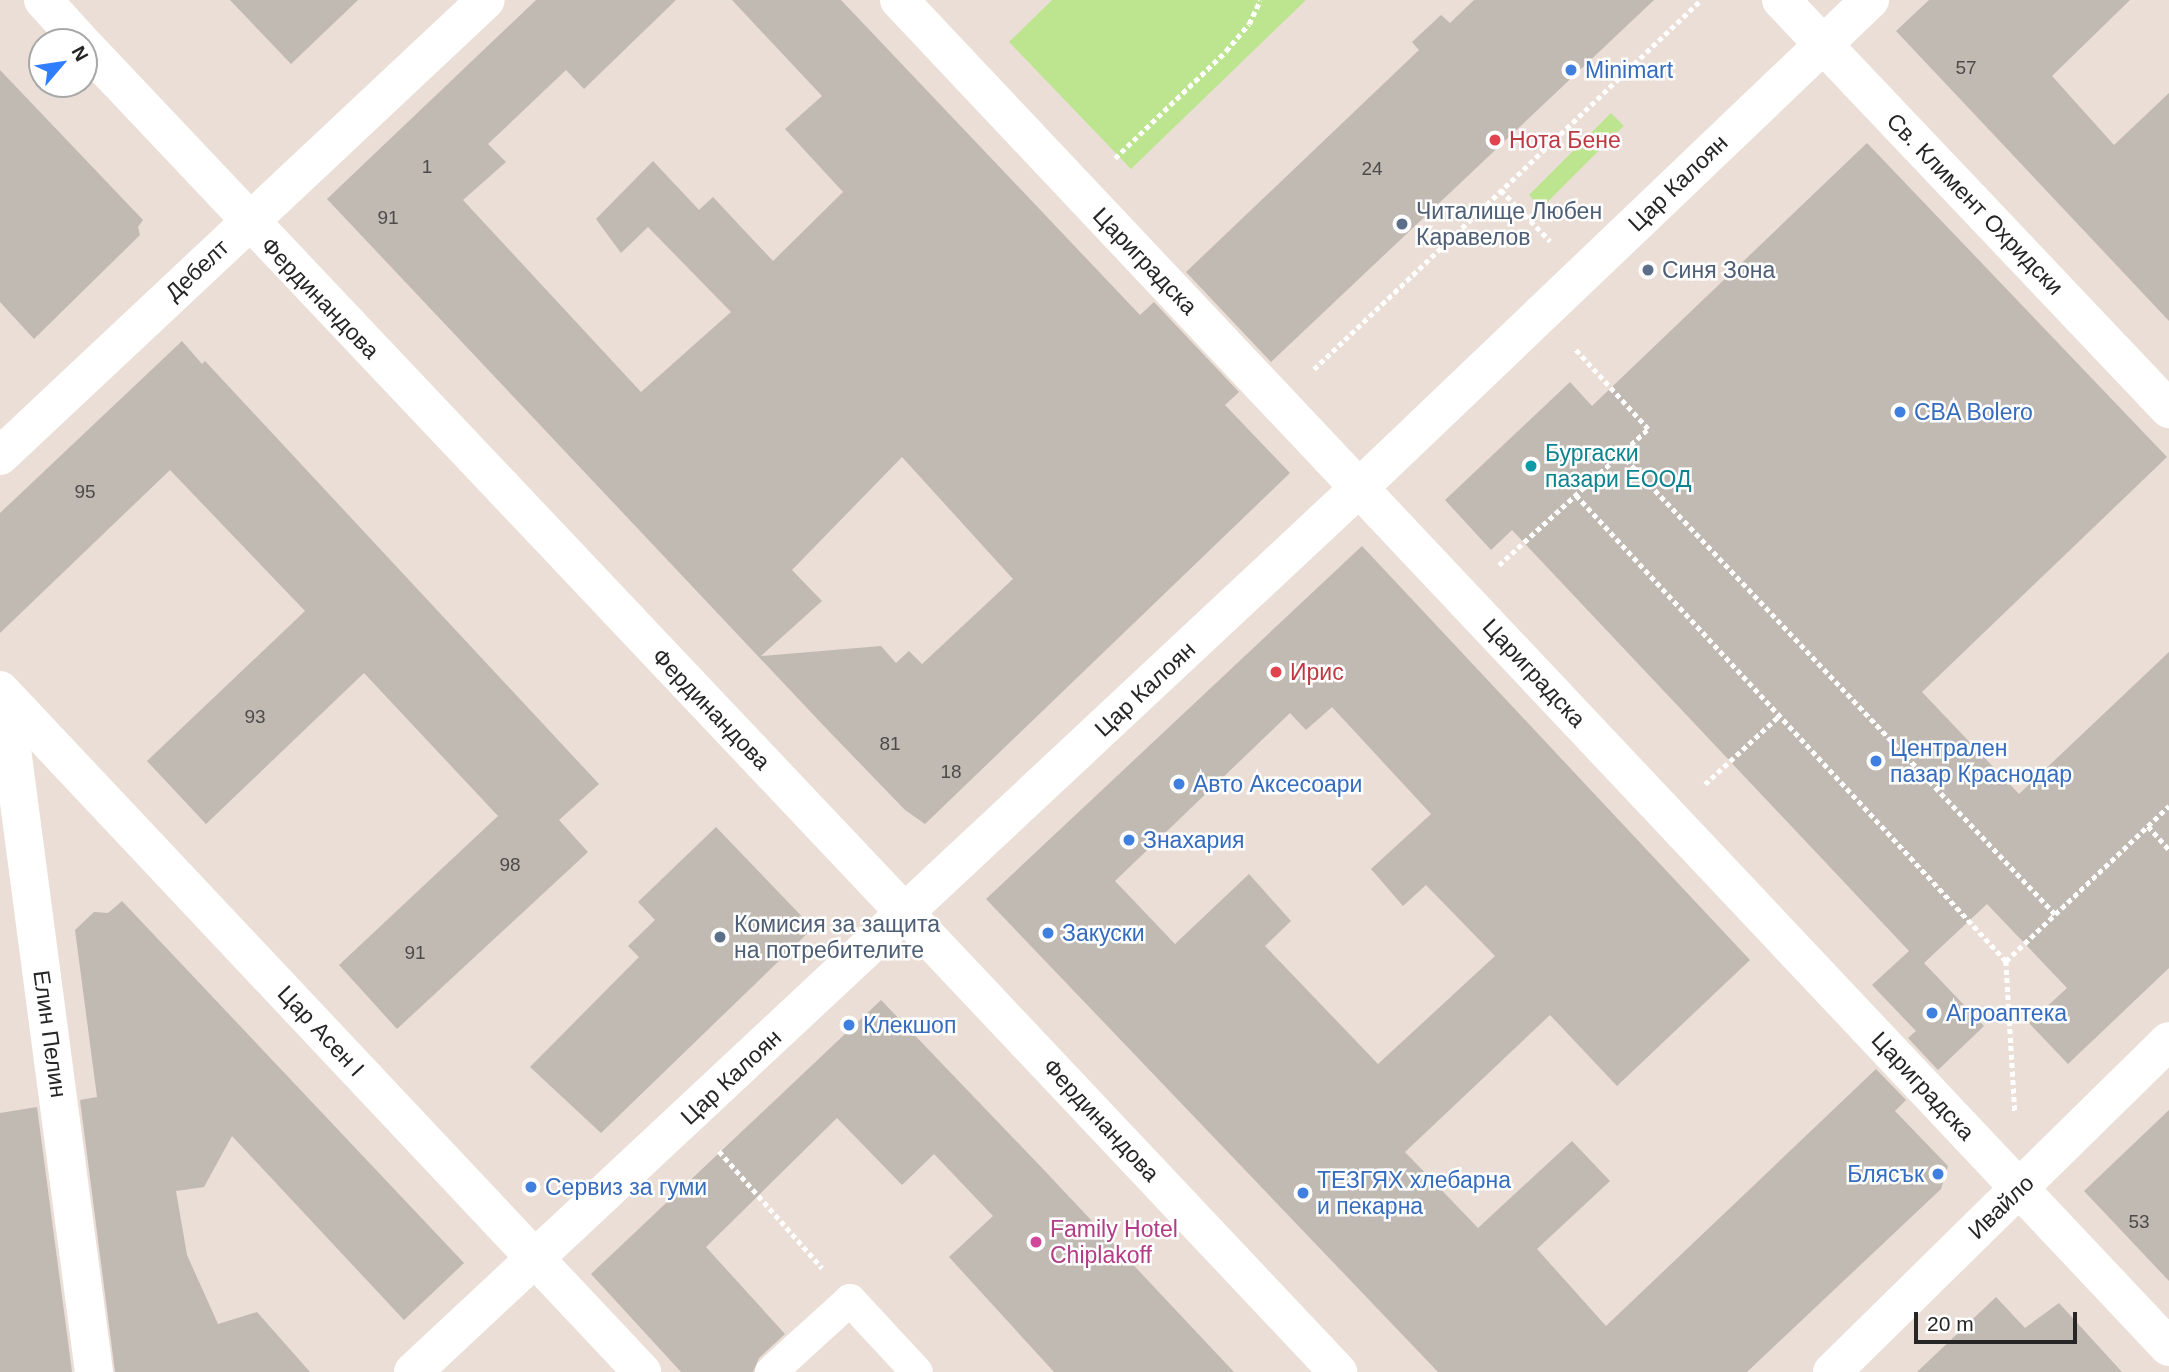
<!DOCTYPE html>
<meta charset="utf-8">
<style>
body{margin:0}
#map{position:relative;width:2169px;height:1372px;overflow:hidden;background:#eaded6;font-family:Helvetica,sans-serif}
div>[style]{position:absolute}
.green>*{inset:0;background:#bde58f;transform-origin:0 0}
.building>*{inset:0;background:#c1bab3}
.path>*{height:4.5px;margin-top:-2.25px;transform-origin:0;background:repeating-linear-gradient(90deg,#fff 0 5px,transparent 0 8.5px)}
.service>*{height:32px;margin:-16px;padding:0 16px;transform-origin:16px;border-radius:16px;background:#fff}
.minor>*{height:38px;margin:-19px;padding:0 19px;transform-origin:19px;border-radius:19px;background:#fff}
.tertiary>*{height:38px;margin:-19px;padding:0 19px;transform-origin:19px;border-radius:19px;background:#fff}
.dots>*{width:19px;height:19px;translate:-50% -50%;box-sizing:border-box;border:4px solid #fff;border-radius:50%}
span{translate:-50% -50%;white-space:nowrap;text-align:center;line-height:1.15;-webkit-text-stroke:5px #fff;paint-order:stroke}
.number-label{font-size:19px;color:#4d4b49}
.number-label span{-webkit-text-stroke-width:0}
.shop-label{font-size:23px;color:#366cbe}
.left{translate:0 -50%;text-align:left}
.right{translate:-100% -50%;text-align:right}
.health-label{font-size:23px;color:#be3a42}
.street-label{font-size:23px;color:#262626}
.service-label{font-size:23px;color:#4e5e75}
.culture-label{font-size:23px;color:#0d838f}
.hotel-label{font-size:23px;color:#b23c85}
.north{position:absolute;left:28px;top:28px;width:70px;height:70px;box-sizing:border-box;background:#fff;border:2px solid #a8a8a8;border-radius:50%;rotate:61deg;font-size:19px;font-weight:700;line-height:28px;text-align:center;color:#262626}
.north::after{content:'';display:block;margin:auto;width:24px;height:32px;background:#2f7eff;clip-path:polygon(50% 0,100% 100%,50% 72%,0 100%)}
.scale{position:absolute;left:1914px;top:1312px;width:163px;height:32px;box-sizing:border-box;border:4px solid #262626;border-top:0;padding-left:9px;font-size:21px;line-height:24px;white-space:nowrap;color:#262626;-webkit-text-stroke:5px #fff;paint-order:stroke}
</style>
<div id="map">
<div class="green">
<div style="clip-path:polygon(1052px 0,1306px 0,1131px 169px,1009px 42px)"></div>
<div style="left:1611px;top:113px;width:18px;height:116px;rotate:45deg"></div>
</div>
<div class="building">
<div style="clip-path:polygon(230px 0,358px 0,291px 64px)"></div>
<div style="clip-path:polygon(evenodd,536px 0,676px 0,584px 89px,566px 70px,488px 144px,506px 162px,463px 200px,641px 392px,731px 312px,648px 227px,621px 253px,596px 219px,653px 161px,699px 210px,713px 197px,773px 261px,843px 192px,785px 129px,822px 96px,732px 0,841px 0,1140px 315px,1154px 302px,1239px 392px,1225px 405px,1290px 473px,925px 824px,905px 810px,822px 724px,327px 199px,536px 0,902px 457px,1013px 579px,922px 664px,909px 651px,896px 663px,881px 646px,761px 656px,822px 601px,792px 570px,902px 457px)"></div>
<div style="clip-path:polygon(1474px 0,1654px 0,1271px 362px,1186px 272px,1419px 50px,1412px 42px,1441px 15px,1450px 23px)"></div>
<div style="clip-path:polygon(1929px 0,2130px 0,2052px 76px,2114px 145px,2169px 93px,2169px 321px,1896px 31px)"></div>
<div style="clip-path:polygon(0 70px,143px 220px,138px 227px,140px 235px,34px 339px,0 302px)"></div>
<div style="clip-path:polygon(1867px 143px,2167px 457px,1922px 692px,2019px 794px,2169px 652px,2169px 968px,2068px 1064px,2029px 1023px,2067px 988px,1987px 904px,1924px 963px,1984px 1026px,1938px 1070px,1908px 1038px,1916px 1031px,1872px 985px,1909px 951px,1512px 530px,1491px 550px,1445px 500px,1570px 382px,1592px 406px)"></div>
<div style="clip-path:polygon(182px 341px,202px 364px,205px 361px,599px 784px,559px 820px,588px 852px,397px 1029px,339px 965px,498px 816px,364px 673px,206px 824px,147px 761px,305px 611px,170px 470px,0 633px,0 513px)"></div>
<div style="clip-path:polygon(evenodd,1362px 546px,1750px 960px,1617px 1086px,1550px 1015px,1405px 1152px,1478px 1228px,1572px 1141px,1610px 1181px,1537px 1249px,1606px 1326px,1876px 1069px,1906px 1100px,1895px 1111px,1948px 1166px,1941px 1189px,1747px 1372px,1438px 1372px,986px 899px,1362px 546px,1332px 707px,1431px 814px,1371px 869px,1403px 906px,1426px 885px,1495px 956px,1378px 1064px,1265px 946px,1291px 921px,1249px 874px,1175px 944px,1115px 881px,1290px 713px,1306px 730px,1332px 707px)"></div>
<div style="clip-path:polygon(716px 827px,813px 928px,601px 1133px,530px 1067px,639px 957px,628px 946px,655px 920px,638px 902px)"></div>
<div style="clip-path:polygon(122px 901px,464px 1263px,404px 1320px,232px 1136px,204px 1187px,176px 1191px,187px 1255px,218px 1324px,257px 1312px,310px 1372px,115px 1372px,80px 1100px,97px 1097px,75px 930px,94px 912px,108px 913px)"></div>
<div style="clip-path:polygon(881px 1000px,1043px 1169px,1234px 1372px,1054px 1372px,949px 1257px,993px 1216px,934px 1154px,902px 1185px,837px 1118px,706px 1247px,785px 1334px,759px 1358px,753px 1372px,681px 1372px,591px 1274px)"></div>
<div style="clip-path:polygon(37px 1107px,72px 1372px,0 1372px,0 1113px)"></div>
<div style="clip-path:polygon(2169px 1110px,2169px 1281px,2084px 1191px)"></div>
<div style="clip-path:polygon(1996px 1297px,2025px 1328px,2059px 1303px,2122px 1372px,1917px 1372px)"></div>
</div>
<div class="path">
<div style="left:1115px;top:158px;width:154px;rotate:-43.9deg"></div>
<div style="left:1226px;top:51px;width:35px;rotate:-50deg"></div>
<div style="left:1249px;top:24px;width:26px;rotate:-65deg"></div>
<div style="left:1501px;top:190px;width:71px;rotate:46.1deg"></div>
<div style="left:1314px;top:369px;width:535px;rotate:-43.64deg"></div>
<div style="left:1620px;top:453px;width:634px;rotate:46.66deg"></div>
<div style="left:1576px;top:495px;width:634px;rotate:47.3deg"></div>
<div style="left:2006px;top:961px;width:152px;rotate:86.6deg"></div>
<div style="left:1499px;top:565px;width:202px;rotate:-42.4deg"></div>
<div style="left:1648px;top:429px;width:108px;rotate:-132.4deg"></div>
<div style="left:1705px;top:784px;width:100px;rotate:-42.6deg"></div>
<div style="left:2148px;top:826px;width:31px;rotate:48deg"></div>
<div style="left:2006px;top:961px;width:225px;rotate:-43.6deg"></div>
<div style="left:719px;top:1151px;width:156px;rotate:48.6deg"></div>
</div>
<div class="service">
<div style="left:771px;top:1372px;width:107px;rotate:-42.3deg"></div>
<div style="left:850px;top:1300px;width:98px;rotate:47.1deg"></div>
</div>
<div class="minor">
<div style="left:43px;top:0;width:57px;rotate:47.9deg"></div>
<div style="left:899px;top:0;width:1851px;rotate:46.69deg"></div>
<div style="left:1781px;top:0;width:564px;rotate:46.51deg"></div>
<div style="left:84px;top:45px;width:1196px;rotate:46.59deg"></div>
<div style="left:0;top:456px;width:666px;rotate:-43.18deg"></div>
<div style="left:0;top:690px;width:937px;rotate:46.73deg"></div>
<div style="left:5px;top:696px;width:682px;rotate:82.5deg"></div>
<div style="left:1832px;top:1372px;width:472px;rotate:-44.5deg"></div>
</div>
<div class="tertiary">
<div style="left:906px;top:914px;width:630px;rotate:46.67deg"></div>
<div style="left:413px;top:1372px;width:1298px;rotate:-43.06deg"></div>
<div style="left:1361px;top:486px;width:704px;rotate:-43.68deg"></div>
</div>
<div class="dots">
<div style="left:1571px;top:70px;background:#3f7fe0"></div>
<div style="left:1495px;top:140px;background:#e0444e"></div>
<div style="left:1402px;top:224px;background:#5c6f8a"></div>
<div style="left:1648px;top:270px;background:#5c6f8a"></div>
<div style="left:1900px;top:412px;background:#3f7fe0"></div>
<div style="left:1531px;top:466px;background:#0f9aa8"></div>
<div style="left:1276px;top:672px;background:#e0444e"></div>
<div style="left:1876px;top:761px;background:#3f7fe0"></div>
<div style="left:1179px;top:784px;background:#3f7fe0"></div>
<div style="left:1129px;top:840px;background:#3f7fe0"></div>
<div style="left:1048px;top:933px;background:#3f7fe0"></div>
<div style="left:720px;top:937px;background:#5c6f8a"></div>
<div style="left:1932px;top:1013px;background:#3f7fe0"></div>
<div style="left:849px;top:1025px;background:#3f7fe0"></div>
<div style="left:1938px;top:1174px;background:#3f7fe0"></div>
<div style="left:531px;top:1187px;background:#3f7fe0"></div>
<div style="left:1303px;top:1193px;background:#3f7fe0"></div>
<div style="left:1036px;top:1242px;background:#d1479c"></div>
</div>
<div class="number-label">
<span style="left:1966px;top:68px">57</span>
<span style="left:427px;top:167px">1</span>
<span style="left:1372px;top:169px">24</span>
<span style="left:388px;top:218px">91</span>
<span style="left:85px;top:492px">95</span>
<span style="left:255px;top:717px">93</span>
<span style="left:890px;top:744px">81</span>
<span style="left:951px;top:772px">18</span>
<span style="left:510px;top:865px">98</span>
<span style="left:415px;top:953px">91</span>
<span style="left:2139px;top:1222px">53</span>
</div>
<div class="shop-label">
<span class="left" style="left:1585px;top:70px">Minimart</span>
<span class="left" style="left:1914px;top:412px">CBA Bolero</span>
<span class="left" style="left:1890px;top:761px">Централен<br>пазар Краснодар</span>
<span class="left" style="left:1193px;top:784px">Авто Аксесоари</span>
<span class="left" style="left:1143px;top:840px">Знахария</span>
<span class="left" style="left:1062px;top:933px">Закуски</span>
<span class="left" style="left:1946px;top:1013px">Агроаптека</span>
<span class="left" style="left:863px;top:1025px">Клекшоп</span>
<span class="right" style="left:1924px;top:1174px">Блясък</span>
<span class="left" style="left:1317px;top:1193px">ТЕЗГЯХ хлебарна<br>и пекарна</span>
<span class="left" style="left:545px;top:1187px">Сервиз за гуми</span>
</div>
<div class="health-label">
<span class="left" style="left:1509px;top:140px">Нота Бене</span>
<span class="left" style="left:1290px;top:672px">Ирис</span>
</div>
<div class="street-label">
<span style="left:1678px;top:183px;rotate:-44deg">Цар Калоян</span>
<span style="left:1975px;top:204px;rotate:46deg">Св. Климент Охридски</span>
<span style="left:1145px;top:261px;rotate:46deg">Цариградска</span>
<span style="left:197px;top:270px;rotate:-43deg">Дебелт</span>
<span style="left:320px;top:298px;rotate:46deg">Фердинандова</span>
<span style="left:1534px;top:673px;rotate:47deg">Цариградска</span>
<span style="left:1145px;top:689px;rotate:-43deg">Цар Калоян</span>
<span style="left:711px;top:709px;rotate:46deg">Фердинандова</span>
<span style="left:321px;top:1031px;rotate:47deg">Цар Асен I</span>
<span style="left:50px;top:1034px;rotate:82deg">Елин Пелин</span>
<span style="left:731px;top:1077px;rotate:-43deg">Цар Калоян</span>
<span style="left:1923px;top:1086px;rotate:47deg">Цариградска</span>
<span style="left:1101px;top:1120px;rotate:47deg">Фердинандова</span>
<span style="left:2001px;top:1207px;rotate:-44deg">Ивайло</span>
</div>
<div class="service-label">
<span class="left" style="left:1416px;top:224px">Читалище Любен<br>Каравелов</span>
<span class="left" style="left:1662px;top:270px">Синя Зона</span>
<span class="left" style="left:734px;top:937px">Комисия за защита<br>на потребителите</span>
</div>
<div class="culture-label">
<span class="left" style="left:1545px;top:466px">Бургаски<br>пазари ЕООД</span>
</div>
<div class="hotel-label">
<span class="left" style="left:1050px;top:1242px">Family Hotel<br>Chiplakoff</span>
</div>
<div class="north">N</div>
<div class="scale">20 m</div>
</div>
